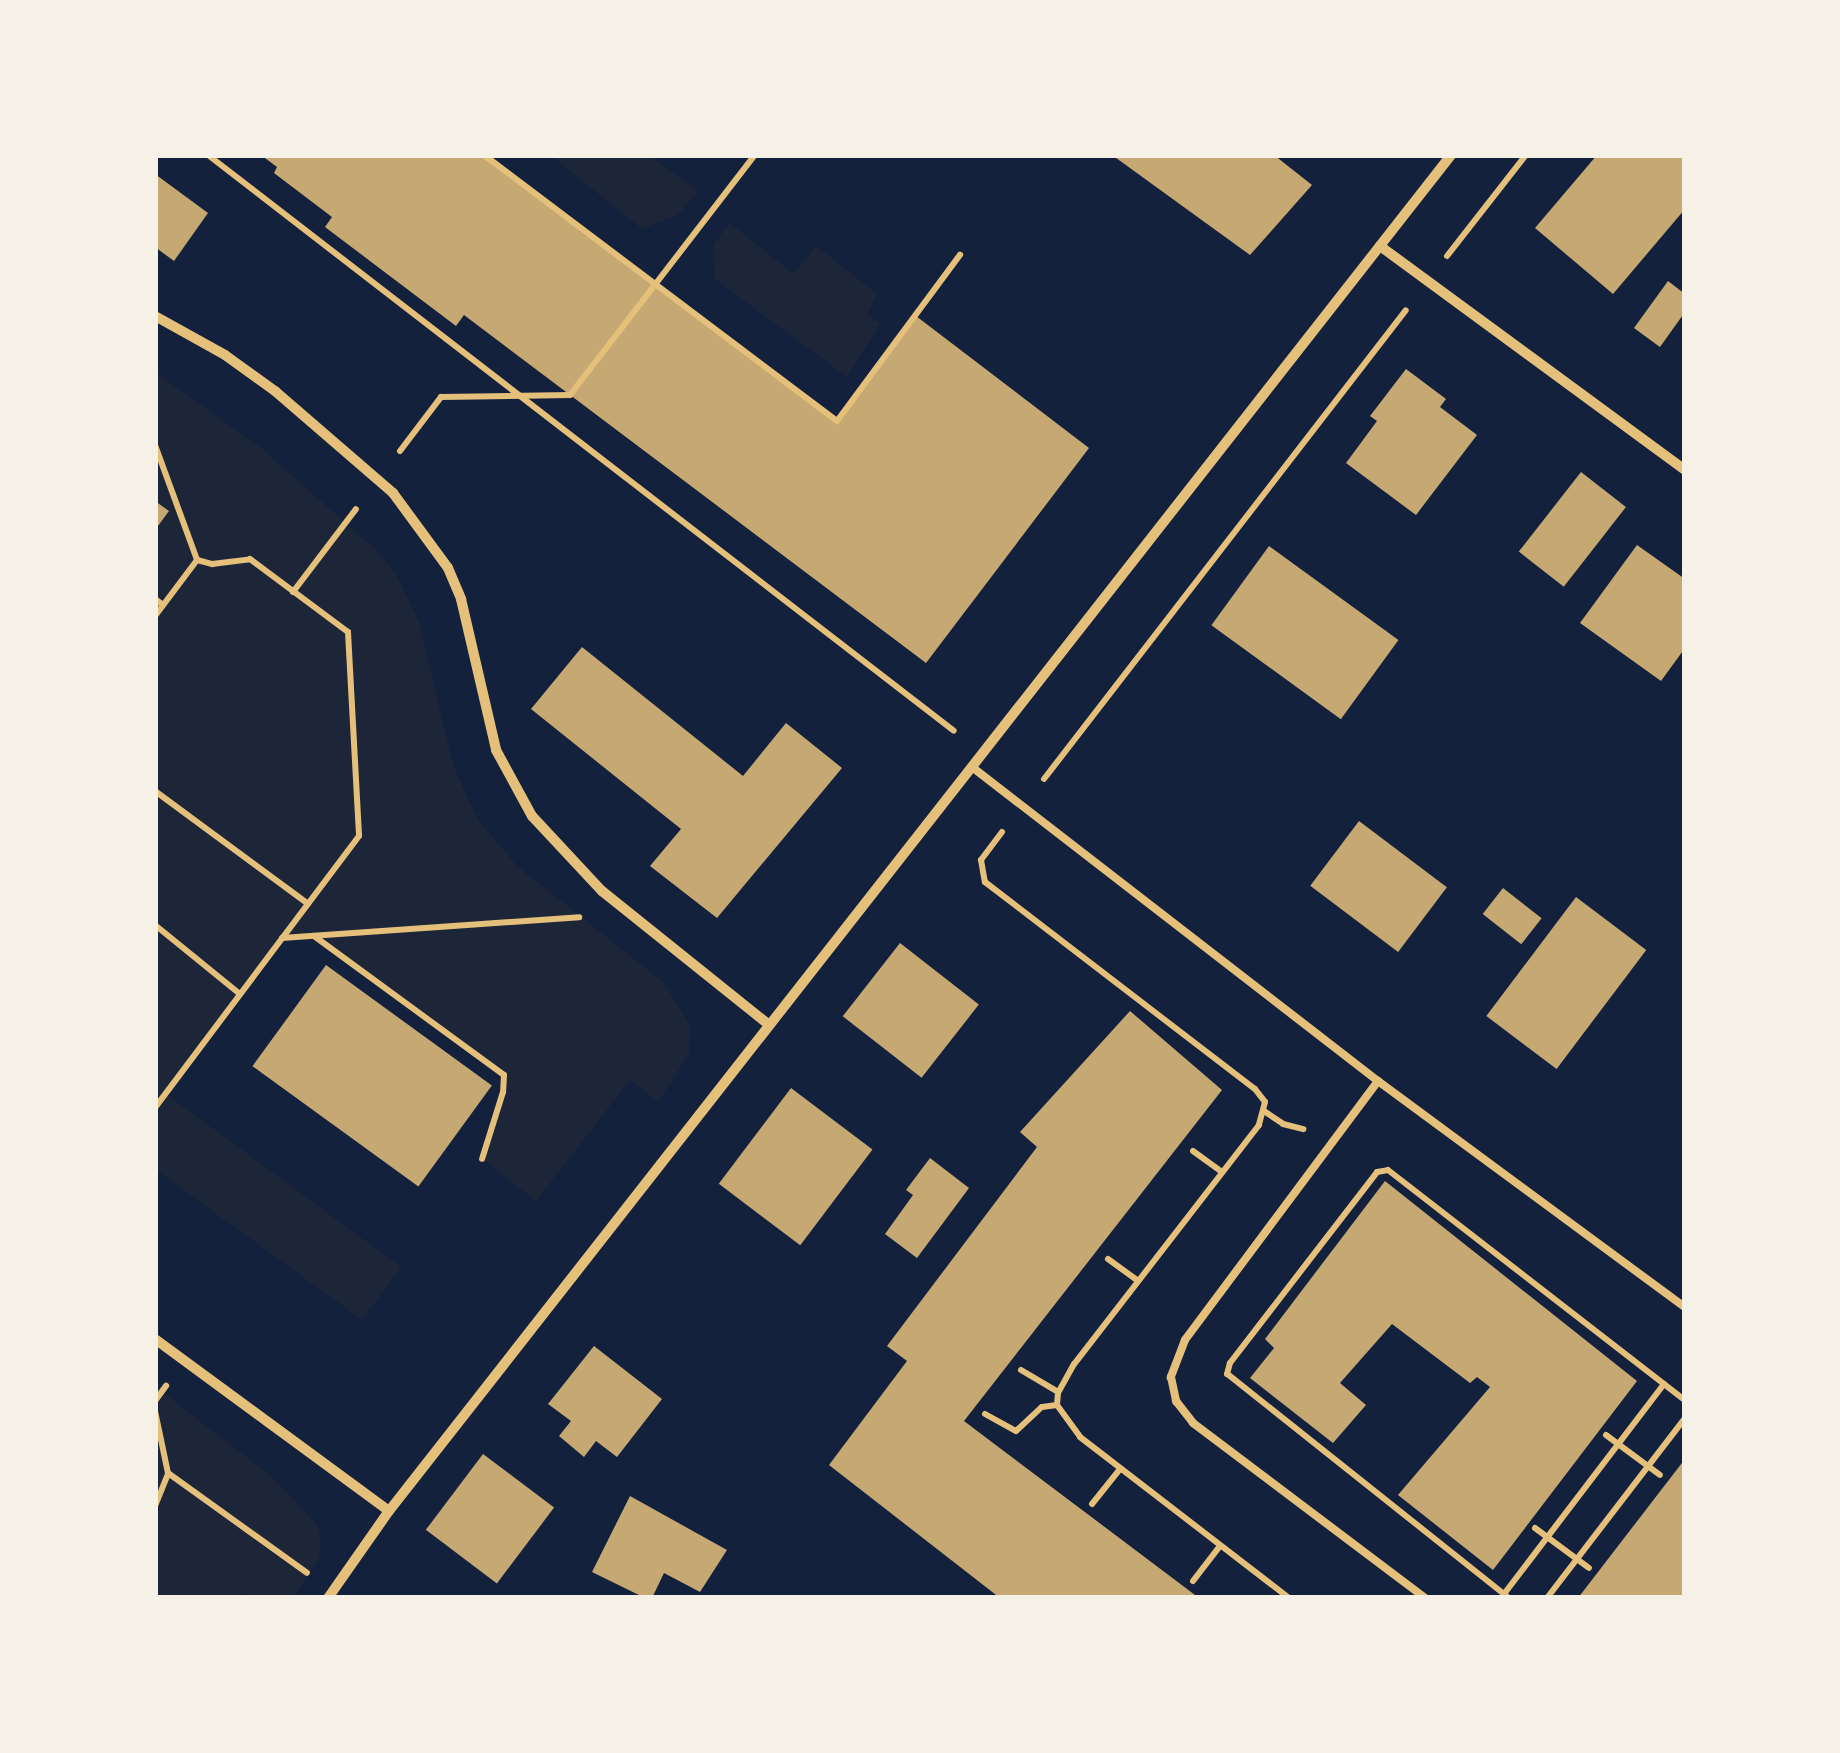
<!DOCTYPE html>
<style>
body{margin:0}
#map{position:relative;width:1840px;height:1753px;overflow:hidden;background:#14213d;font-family:Quicksand,sans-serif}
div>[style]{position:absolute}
.green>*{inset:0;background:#1d2539}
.building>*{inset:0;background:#c6a872;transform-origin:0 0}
.path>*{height:6px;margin:-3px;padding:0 3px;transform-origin:3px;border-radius:3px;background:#e5c07b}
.service>*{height:8px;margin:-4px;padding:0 4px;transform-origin:4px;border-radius:4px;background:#e5c07b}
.minor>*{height:10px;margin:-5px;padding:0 5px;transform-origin:5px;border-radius:5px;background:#e5c07b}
span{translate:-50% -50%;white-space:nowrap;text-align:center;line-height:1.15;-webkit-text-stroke:8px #f6f1e7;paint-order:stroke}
.frame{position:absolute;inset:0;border:158px solid #f6f1e7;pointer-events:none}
</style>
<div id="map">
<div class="green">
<div style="clip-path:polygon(550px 155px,649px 155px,698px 191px,679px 214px,642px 229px)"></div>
<div style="clip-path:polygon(729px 223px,794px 274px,816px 246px,877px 294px,867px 314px,880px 324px,847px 377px,715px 279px,713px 246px)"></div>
<div style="clip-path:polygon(155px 372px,261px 448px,377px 551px,395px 572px,419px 622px,453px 765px,478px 820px,518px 867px,663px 982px,690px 1025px,689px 1054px,658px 1102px,630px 1080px,536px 1201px,482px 1159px,504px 1075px,314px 936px,282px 938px,166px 1094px,401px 1267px,362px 1320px,155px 1169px,155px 530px,169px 511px,155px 501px)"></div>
<div style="clip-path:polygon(162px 1392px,271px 1476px,317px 1525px,321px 1538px,319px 1558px,293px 1598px,241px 1594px,238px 1598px,155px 1598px,155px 1401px)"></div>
</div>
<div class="building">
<div style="clip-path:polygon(261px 155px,484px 155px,837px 421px,916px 316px,1089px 448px,926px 663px,464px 315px,456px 326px,325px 227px,332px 217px,274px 173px,277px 167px)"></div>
<div style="clip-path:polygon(1112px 155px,1274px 155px,1312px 185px,1250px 255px)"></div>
<div style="clip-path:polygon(1597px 155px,1685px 155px,1685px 209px,1613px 294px,1535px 228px)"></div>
<div style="clip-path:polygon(155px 174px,208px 213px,174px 261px,155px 247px)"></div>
<div style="clip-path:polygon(1668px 281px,1685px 294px,1685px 312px,1660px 347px,1634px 328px)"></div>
<div style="clip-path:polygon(1406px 369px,1446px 399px,1440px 407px,1477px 435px,1416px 515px,1346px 463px,1377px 421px,1370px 416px)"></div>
<div style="left:1581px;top:472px;width:57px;height:101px;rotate:38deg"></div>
<div style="clip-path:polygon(155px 501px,169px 511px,155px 530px)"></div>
<div style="clip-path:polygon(1637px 545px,1685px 579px,1685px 648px,1661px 681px,1580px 623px)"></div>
<div style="left:1269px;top:546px;width:160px;height:98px;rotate:36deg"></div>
<div style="clip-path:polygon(582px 647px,743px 776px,786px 723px,842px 768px,717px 918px,650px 866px,681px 829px,531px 709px)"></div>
<div style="left:1359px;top:821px;width:110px;height:81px;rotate:37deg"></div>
<div style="left:1503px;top:888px;width:49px;height:33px;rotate:38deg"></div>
<div style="left:1576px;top:897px;width:88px;height:149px;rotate:37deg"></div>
<div style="left:900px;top:943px;width:100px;height:93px;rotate:38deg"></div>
<div style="left:326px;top:965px;width:205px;height:125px;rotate:36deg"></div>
<div style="clip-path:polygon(1130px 1011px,1222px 1090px,964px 1421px,1199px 1598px,1000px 1598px,829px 1465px,907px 1361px,887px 1346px,1037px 1147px,1020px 1132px)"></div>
<div style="left:791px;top:1088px;width:102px;height:120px;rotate:37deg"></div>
<div style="clip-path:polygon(930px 1158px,969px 1188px,917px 1258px,885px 1234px,913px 1195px,906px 1190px)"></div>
<div style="clip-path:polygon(1385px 1181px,1637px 1381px,1493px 1570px,1398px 1495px,1490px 1387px,1477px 1377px,1470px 1383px,1392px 1324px,1340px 1383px,1366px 1405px,1333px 1443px,1250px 1378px,1274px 1348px,1265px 1339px)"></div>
<div style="clip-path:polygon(594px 1346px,662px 1399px,617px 1457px,596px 1441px,584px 1457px,559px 1436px,571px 1421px,548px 1404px)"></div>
<div style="left:483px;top:1454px;width:89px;height:95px;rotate:37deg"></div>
<div style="clip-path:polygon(1685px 1459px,1685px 1598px,1578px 1598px)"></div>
<div style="clip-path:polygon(630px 1496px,727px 1550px,700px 1592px,664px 1573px,652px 1598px,645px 1598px,592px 1572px)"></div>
</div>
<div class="path">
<div style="left:208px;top:155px;width:942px;rotate:37.67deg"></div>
<div style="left:484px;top:155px;width:442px;rotate:37deg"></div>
<div style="left:837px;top:421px;width:207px;rotate:-53.5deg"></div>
<div style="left:1447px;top:256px;width:128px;rotate:-52deg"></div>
<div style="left:155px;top:445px;width:122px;rotate:69.9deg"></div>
<div style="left:197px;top:560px;width:16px;rotate:15deg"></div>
<div style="left:212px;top:564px;width:38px;rotate:-7deg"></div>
<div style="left:250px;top:559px;width:122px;rotate:36.7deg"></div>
<div style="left:348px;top:632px;width:204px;rotate:86.9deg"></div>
<div style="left:359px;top:836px;width:340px;rotate:126.9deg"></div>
<div style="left:400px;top:451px;width:68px;rotate:-52.8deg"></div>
<div style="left:441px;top:397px;width:129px;rotate:-0.9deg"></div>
<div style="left:570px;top:395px;width:303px;rotate:-52.4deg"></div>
<div style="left:293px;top:592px;width:104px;rotate:-52.8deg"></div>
<div style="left:155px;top:599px;width:10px;rotate:37deg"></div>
<div style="left:155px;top:616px;width:70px;rotate:-53.1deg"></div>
<div style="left:1044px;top:779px;width:592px;rotate:-52.34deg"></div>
<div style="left:155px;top:791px;width:190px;rotate:36.4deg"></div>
<div style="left:1002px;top:832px;width:35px;rotate:127deg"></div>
<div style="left:981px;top:860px;width:22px;rotate:80deg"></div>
<div style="left:985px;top:882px;width:340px;rotate:37.5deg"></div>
<div style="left:1255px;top:1089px;width:16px;rotate:52deg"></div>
<div style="left:1265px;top:1102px;width:24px;rotate:105deg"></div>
<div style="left:1259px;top:1125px;width:302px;rotate:127.7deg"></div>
<div style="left:1074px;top:1364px;width:33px;rotate:119deg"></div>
<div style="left:1058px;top:1393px;width:12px;rotate:95deg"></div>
<div style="left:1057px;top:1405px;width:39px;rotate:54deg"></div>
<div style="left:1080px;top:1437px;width:264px;rotate:37.6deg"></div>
<div style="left:155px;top:925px;width:109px;rotate:39.1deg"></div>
<div style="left:314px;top:936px;width:235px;rotate:36.2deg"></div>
<div style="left:504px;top:1075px;width:17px;rotate:93deg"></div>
<div style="left:503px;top:1092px;width:70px;rotate:107.4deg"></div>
<div style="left:282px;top:938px;width:298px;rotate:-4deg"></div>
<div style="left:1264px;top:1111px;width:23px;rotate:34deg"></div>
<div style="left:1283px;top:1124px;width:21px;rotate:14deg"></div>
<div style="left:1193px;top:1151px;width:36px;rotate:36deg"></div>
<div style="left:1108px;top:1259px;width:37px;rotate:36deg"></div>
<div style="left:1021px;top:1370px;width:43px;rotate:30.7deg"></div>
<div style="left:155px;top:1401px;width:19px;rotate:-54deg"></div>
<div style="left:155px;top:1411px;width:63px;rotate:78.2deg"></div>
<div style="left:168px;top:1473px;width:171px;rotate:35.7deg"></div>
<div style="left:985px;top:1414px;width:35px;rotate:29deg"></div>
<div style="left:1016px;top:1431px;width:35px;rotate:-43deg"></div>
<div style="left:1042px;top:1407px;width:15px;rotate:-8deg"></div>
<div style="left:1606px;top:1435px;width:67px;rotate:36.5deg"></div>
<div style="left:1092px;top:1504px;width:45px;rotate:-51.3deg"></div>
<div style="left:155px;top:1506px;width:35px;rotate:-68deg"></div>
<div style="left:1535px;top:1528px;width:67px;rotate:36.5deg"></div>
<div style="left:1193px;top:1581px;width:44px;rotate:-52.4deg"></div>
<div style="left:1504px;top:1594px;width:264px;rotate:-52.7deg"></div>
<div style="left:1509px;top:1598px;width:360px;rotate:-141.5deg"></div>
<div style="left:1227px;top:1374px;width:11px;rotate:-75deg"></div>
<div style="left:1230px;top:1363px;width:241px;rotate:-52.4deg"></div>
<div style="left:1377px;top:1172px;width:11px;rotate:-10deg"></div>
<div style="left:1388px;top:1170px;width:376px;rotate:37.8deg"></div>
<div style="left:1547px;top:1598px;width:227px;rotate:-52.5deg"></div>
</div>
<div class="service">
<div style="left:972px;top:767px;width:513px;rotate:37.72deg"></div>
<div style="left:1378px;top:1081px;width:381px;rotate:36.4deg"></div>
<div style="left:1378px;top:1081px;width:323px;rotate:126.7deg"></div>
<div style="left:1185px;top:1340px;width:40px;rotate:111deg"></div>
<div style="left:1171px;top:1377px;width:25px;rotate:78deg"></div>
<div style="left:1176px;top:1401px;width:28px;rotate:52deg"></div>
<div style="left:1193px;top:1423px;width:291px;rotate:37deg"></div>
</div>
<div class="minor">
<div style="left:1380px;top:246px;width:378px;rotate:36.3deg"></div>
<div style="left:155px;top:316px;width:80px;rotate:29.1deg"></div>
<div style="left:225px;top:355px;width:62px;rotate:35.8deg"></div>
<div style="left:275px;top:391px;width:156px;rotate:40.8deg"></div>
<div style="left:393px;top:493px;width:93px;rotate:53.7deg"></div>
<div style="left:448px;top:568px;width:34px;rotate:67deg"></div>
<div style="left:461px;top:599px;width:155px;rotate:76.9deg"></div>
<div style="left:496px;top:750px;width:75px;rotate:61.4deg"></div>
<div style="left:532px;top:816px;width:103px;rotate:47deg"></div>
<div style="left:602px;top:891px;width:214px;rotate:38.7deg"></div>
<div style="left:155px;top:1339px;width:290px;rotate:36.3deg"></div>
<div style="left:328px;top:1598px;width:106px;rotate:-55deg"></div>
<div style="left:389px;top:1511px;width:1722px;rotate:-51.93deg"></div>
</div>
<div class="frame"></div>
</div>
